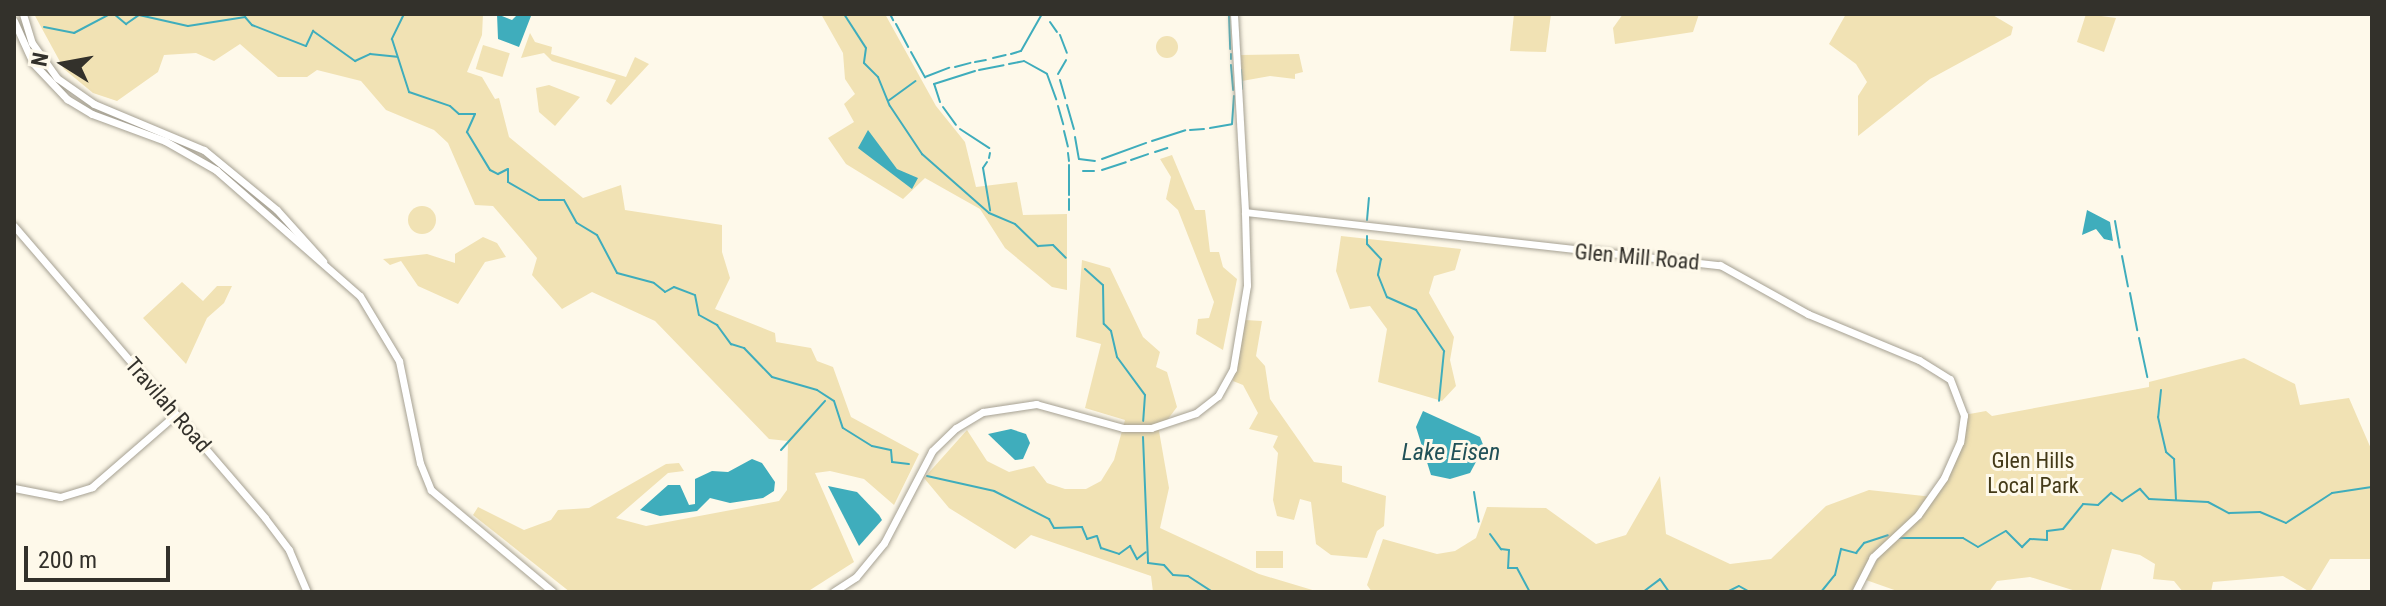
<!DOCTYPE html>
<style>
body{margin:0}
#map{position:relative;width:2386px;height:606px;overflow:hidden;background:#fef9ea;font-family:"Roboto Condensed",sans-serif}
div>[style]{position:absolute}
.green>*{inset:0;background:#f1e2b4;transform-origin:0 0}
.round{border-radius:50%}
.water>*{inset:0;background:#3fadbc}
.stream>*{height:2px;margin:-1px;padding:0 1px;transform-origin:1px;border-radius:1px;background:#3fadbc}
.roads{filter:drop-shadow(0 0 2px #a6a193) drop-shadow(0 0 2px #a6a193)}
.secondary>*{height:7px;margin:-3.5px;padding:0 3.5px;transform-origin:3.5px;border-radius:3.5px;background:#fff}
span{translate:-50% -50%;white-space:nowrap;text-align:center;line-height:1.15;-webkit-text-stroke:6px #fef9ea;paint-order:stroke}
.street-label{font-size:22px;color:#33312b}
.park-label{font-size:22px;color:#443a18}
.water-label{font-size:24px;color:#215157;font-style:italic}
.frame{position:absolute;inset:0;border:16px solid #33312b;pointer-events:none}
.north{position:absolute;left:24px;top:24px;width:80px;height:80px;-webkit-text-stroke:6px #fef9ea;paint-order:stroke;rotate:281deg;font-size:22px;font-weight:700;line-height:32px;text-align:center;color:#33312b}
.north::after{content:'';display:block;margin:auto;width:28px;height:36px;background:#33312b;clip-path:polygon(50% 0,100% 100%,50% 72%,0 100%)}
.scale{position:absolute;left:24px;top:546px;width:146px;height:36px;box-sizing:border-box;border:4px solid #33312b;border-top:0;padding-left:10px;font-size:24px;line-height:28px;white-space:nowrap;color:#33312b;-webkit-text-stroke:6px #fef9ea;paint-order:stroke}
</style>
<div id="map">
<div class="green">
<div style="clip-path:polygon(34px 14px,483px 14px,482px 35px,467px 72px,482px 77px,495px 99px,499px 98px,509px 137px,583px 198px,621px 185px,625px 210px,722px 225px,722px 252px,730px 278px,715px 309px,775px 333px,776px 342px,811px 348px,817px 361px,833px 367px,851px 417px,919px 454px,894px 505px,864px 479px,830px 471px,815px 473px,854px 562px,807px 592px,570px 592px,473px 515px,478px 507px,524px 530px,551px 520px,558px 510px,589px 508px,666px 464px,679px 463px,684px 471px,668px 473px,616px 518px,646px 526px,779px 501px,787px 490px,788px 441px,769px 439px,655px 321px,592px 292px,562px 309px,532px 275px,537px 258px,523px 241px,493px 206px,475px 205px,448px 143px,434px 130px,386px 110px,361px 81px,317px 70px,307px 77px,278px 77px,240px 44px,214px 61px,196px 53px,164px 55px,158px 72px,117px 101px,93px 93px,64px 69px)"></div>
<div style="clip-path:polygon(821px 14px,885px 14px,936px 106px,965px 142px,976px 187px,1017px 182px,1023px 215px,1067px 214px,1067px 290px,1052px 287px,1005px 248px,980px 209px,925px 178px,903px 199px,846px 164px,828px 138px,854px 122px,844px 104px,855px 94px,845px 79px,843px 53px)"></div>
<div style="clip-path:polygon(1514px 14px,1551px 14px,1546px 52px,1510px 51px)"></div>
<div style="clip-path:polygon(1623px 14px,1699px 14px,1693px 32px,1615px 44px,1613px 28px)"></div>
<div style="clip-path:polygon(1846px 14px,1991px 14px,2013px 27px,2011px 35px,1930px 79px,1858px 136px,1858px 96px,1867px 82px,1856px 64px,1829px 44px)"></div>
<div style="clip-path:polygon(2086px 14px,2116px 18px,2104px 52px,2077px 42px)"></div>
<div style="clip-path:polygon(530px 33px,535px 42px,552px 47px,551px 54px,626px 77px,635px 57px,649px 64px,611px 105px,606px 101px,616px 80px,552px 61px,544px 53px,521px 58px)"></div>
<div class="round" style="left:1156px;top:36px;width:22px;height:22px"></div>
<div style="left:483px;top:45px;width:28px;height:25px;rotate:17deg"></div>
<div style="clip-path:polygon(1299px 54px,1303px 72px,1295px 74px,1295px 79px,1270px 76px,1242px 81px,1241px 55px)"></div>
<div style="clip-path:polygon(549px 85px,580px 97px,555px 126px,539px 112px,536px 88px)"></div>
<div style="clip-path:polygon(1172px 155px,1195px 210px,1205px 210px,1210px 252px,1219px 252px,1223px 267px,1237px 279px,1223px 350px,1196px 334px,1198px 319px,1209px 318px,1214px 302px,1178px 210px,1166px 199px,1171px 177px,1160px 159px)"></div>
<div class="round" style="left:408px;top:206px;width:28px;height:28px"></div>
<div style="clip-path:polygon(1341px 236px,1461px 249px,1455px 270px,1434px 276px,1429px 293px,1454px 337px,1450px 360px,1456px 386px,1442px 401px,1378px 382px,1387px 329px,1370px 306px,1350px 309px,1336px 271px)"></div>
<div style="clip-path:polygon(483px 237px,497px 243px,506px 257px,485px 262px,458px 304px,418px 286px,401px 261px,390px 265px,383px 259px,427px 254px,455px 263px,455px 254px)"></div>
<div style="clip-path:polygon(1082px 260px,1110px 268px,1143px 337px,1160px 352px,1156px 367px,1167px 372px,1177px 407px,1159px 431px,1169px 488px,1160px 528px,1259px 574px,1319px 592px,1153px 592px,1151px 576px,1031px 535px,1015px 549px,949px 508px,924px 478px,967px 430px,987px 461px,1009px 472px,1034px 466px,1047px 483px,1065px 489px,1086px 489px,1101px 481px,1114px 460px,1125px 420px,1085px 408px,1101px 344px,1076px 337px)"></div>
<div style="clip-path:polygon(182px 282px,203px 301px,217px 286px,232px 286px,224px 303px,207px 318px,186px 364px,143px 318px)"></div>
<div style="clip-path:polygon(1245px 320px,1262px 321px,1256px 356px,1265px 366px,1270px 399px,1314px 462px,1342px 466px,1342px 482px,1386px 496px,1384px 526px,1377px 531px,1367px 558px,1331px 555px,1316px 544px,1311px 502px,1300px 499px,1294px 520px,1277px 516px,1273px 500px,1278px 453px,1273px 447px,1278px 436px,1249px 429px,1258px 413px,1243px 385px,1233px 381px)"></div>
<div style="clip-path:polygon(2244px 358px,2295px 384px,2300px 405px,2349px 398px,2372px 451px,2372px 559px,2330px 559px,2310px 592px,2283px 576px,2213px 582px,2211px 592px,2183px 592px,2174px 581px,2153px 579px,2155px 564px,2140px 555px,2112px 549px,2100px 592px,2079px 592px,2030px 577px,1997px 581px,1989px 592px,1900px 592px,1866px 580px,1877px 560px,1873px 557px,1855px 592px,1372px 592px,1367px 585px,1383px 539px,1437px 554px,1455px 551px,1476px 538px,1487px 507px,1546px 508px,1596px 544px,1626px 535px,1660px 476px,1666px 534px,1730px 564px,1771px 559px,1826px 506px,1869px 490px,1933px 497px,1960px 442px,1964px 415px,1986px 411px,1992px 416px,2149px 387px,2149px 382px)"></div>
<div style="left:1256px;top:551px;width:27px;height:17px"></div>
</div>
<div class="water">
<div style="clip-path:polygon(497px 14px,512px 20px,518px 14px,531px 16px,519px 47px,498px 39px)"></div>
<div style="clip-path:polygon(868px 130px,897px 169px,918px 178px,912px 189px,858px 148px)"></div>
<div style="clip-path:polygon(2087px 210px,2110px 222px,2113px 241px,2104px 239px,2096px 229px,2082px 235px)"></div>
<div style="clip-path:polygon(1423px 411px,1480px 437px,1484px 447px,1470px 473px,1450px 479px,1431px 475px,1416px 427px)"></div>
<div style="clip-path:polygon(1011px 429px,1026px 434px,1030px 443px,1023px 459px,1015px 460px,988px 434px)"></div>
<div style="clip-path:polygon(752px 459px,762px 463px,775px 482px,774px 491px,763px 498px,730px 503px,710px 498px,697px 511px,660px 516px,640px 510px,668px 485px,680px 485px,689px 505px,695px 504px,695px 479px,712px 471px,728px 472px)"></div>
<div style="clip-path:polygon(828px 486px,857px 492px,879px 515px,882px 520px,859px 546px)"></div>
</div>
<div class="stream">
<div style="left:114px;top:14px;width:16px;rotate:40deg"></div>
<div style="left:126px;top:24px;width:16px;rotate:-35deg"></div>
<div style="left:139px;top:15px;width:50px;rotate:12.7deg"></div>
<div style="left:188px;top:26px;width:58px;rotate:-9deg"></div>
<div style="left:245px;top:17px;width:11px;rotate:49deg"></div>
<div style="left:252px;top:25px;width:58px;rotate:21.3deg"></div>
<div style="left:306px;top:46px;width:17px;rotate:-65deg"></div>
<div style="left:313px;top:31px;width:52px;rotate:35.5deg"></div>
<div style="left:355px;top:61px;width:17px;rotate:-25deg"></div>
<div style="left:370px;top:54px;width:27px;rotate:6deg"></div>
<div style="left:404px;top:14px;width:28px;rotate:116deg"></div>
<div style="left:392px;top:39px;width:56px;rotate:72.2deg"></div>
<div style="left:409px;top:92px;width:43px;rotate:18.9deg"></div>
<div style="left:450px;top:106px;width:12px;rotate:42deg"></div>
<div style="left:459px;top:114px;width:16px"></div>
<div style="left:475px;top:114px;width:20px;rotate:114deg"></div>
<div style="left:467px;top:132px;width:44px;rotate:58.8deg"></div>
<div style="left:490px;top:170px;width:9px;rotate:27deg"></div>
<div style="left:498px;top:174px;width:11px;rotate:-27deg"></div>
<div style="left:508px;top:169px;width:13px;rotate:90deg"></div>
<div style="left:508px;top:182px;width:36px;rotate:30deg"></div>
<div style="left:539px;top:200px;width:25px"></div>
<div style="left:564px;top:200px;width:26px;rotate:61deg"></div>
<div style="left:577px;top:223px;width:23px;rotate:31deg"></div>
<div style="left:597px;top:235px;width:43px;rotate:62.2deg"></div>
<div style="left:617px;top:273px;width:38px;rotate:15deg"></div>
<div style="left:654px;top:283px;width:14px;rotate:39deg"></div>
<div style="left:665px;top:292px;width:10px;rotate:-29deg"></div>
<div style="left:674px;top:287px;width:22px;rotate:21deg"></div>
<div style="left:695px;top:295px;width:20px;rotate:79deg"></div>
<div style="left:699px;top:315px;width:21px;rotate:29deg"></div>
<div style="left:717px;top:325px;width:24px;rotate:54deg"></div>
<div style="left:731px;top:344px;width:14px;rotate:17deg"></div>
<div style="left:744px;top:348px;width:40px;rotate:46deg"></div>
<div style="left:772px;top:377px;width:47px;rotate:16.1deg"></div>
<div style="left:817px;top:390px;width:20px;rotate:33deg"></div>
<div style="left:834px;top:401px;width:28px;rotate:72deg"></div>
<div style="left:843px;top:428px;width:34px;rotate:32deg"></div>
<div style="left:872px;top:446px;width:19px;rotate:12deg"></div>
<div style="left:891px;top:450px;width:12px;rotate:85deg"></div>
<div style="left:892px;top:462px;width:17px;rotate:7deg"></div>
<div style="left:844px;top:14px;width:40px;rotate:57.1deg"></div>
<div style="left:866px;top:48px;width:15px;rotate:98deg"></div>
<div style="left:864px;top:63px;width:20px;rotate:45deg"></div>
<div style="left:878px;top:77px;width:31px;rotate:68deg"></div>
<div style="left:890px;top:106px;width:58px;rotate:56.3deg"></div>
<div style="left:922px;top:154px;width:89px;rotate:41.4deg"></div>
<div style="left:989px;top:213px;width:28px;rotate:23deg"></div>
<div style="left:1015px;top:224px;width:32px;rotate:44deg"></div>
<div style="left:1038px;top:246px;width:15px;rotate:-4deg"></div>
<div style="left:1053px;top:245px;width:18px;rotate:45deg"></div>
<div style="left:890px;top:14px;width:7px;rotate:63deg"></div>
<div style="left:1229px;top:14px;width:35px;rotate:88deg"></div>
<div style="left:1050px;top:15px;width:1px;rotate:-90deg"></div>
<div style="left:1050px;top:22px;width:12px;rotate:55deg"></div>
<div style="left:896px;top:24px;width:26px;rotate:62deg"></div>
<div style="left:44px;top:27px;width:31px;rotate:11deg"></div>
<div style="left:74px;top:33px;width:41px;rotate:-27.8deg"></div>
<div style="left:1060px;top:35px;width:19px;rotate:69deg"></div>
<div style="left:911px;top:52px;width:29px;rotate:61deg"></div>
<div style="left:925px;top:77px;width:26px;rotate:-21deg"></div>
<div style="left:1011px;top:54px;width:10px;rotate:-17deg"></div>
<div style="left:1021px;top:51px;width:43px;rotate:-60.4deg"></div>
<div style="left:1231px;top:54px;width:5px;rotate:90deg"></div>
<div style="left:993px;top:58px;width:13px;rotate:-13deg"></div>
<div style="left:975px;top:62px;width:11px;rotate:-10deg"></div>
<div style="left:1009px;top:64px;width:15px;rotate:-11deg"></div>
<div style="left:1024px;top:61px;width:26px;rotate:29deg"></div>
<div style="left:1047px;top:74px;width:27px;rotate:70deg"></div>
<div style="left:1231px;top:65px;width:25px;rotate:85deg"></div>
<div style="left:955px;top:67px;width:16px;rotate:-15deg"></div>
<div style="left:979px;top:70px;width:25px;rotate:-11deg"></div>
<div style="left:1241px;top:70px;width:19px;rotate:87deg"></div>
<div style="left:1058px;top:74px;width:16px;rotate:-60deg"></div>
<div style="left:1060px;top:80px;width:19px;rotate:74deg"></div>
<div style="left:888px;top:101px;width:34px;rotate:-36deg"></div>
<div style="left:940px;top:102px;width:19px;rotate:-108deg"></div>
<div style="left:934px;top:84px;width:43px;rotate:-17.6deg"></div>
<div style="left:1067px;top:105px;width:25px;rotate:74deg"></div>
<div style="left:1058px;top:106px;width:19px;rotate:74deg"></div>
<div style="left:943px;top:107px;width:22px;rotate:54deg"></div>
<div style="left:1210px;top:128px;width:22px;rotate:-10deg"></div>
<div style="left:1232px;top:124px;width:28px;rotate:-86deg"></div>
<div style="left:960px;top:129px;width:35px;rotate:33deg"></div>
<div style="left:1190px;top:130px;width:14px;rotate:-4deg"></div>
<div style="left:1064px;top:131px;width:16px;rotate:76deg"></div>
<div style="left:1075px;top:137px;width:22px;rotate:80deg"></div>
<div style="left:1079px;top:159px;width:16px;rotate:7deg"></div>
<div style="left:1152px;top:141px;width:35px;rotate:-18deg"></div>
<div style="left:1155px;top:152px;width:13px;rotate:-18deg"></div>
<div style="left:1068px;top:153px;width:8px;rotate:83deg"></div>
<div style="left:989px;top:158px;width:5px;rotate:-79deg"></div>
<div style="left:1102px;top:159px;width:47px;rotate:-20deg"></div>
<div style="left:1131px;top:160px;width:18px;rotate:-19deg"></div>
<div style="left:987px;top:162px;width:7px;rotate:124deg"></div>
<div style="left:983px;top:168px;width:43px;rotate:80.5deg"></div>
<div style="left:1069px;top:165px;width:30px;rotate:90deg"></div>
<div style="left:1102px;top:170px;width:25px;rotate:-18deg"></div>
<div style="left:1083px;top:171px;width:11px"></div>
<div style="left:1069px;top:210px;width:11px;rotate:-90deg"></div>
<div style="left:1367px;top:220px;width:22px;rotate:-85deg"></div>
<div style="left:2115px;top:221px;width:27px;rotate:80deg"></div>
<div style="left:1367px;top:236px;width:8px;rotate:90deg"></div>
<div style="left:1367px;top:244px;width:21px;rotate:47deg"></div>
<div style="left:1381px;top:259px;width:16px;rotate:101deg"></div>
<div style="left:1378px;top:275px;width:24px;rotate:68deg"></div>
<div style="left:1387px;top:297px;width:32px;rotate:24deg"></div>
<div style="left:1416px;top:310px;width:50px;rotate:55.7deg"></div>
<div style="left:1444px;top:351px;width:50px;rotate:95.7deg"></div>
<div style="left:2122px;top:256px;width:31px;rotate:79deg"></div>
<div style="left:1085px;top:269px;width:24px;rotate:42deg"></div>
<div style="left:1103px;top:285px;width:39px;rotate:89deg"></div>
<div style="left:1104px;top:324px;width:10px;rotate:45deg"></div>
<div style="left:1111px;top:331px;width:27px;rotate:77deg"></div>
<div style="left:1117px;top:357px;width:47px;rotate:53.6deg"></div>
<div style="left:1145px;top:395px;width:26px;rotate:94deg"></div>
<div style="left:2130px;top:293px;width:38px;rotate:79deg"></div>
<div style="left:2139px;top:338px;width:40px;rotate:78deg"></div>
<div style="left:2161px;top:390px;width:27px;rotate:96deg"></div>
<div style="left:2158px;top:417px;width:36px;rotate:77deg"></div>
<div style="left:2166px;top:452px;width:11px;rotate:41deg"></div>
<div style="left:2174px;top:459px;width:41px;rotate:87.2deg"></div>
<div style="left:1143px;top:437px;width:126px;rotate:87.7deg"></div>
<div style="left:1148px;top:563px;width:16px;rotate:7deg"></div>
<div style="left:1164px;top:565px;width:13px;rotate:48deg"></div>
<div style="left:1173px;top:575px;width:15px;rotate:4deg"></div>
<div style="left:1188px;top:576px;width:30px;rotate:33deg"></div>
<div style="left:781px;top:450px;width:66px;rotate:-48.1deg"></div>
<div style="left:927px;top:476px;width:69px;rotate:12.6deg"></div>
<div style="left:994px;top:491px;width:62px;rotate:27deg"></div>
<div style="left:1049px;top:519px;width:10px;rotate:61deg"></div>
<div style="left:1054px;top:528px;width:28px;rotate:-2deg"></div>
<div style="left:1082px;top:527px;width:13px;rotate:67deg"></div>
<div style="left:1087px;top:539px;width:10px;rotate:-17deg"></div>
<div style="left:1097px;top:536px;width:13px;rotate:72deg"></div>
<div style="left:1101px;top:548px;width:19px;rotate:18deg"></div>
<div style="left:1119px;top:554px;width:14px;rotate:-36deg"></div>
<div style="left:1130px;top:546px;width:15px;rotate:62deg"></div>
<div style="left:1137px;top:559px;width:11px;rotate:-38deg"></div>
<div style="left:1474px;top:492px;width:30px;rotate:81deg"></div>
<div style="left:1490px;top:534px;width:19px;rotate:54deg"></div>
<div style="left:1501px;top:549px;width:8px;rotate:7deg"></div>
<div style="left:1509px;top:550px;width:18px;rotate:93deg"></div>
<div style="left:1508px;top:568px;width:9px"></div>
<div style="left:1517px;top:568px;width:27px;rotate:62deg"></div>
<div style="left:1898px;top:538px;width:65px"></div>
<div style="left:1963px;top:538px;width:17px;rotate:31deg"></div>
<div style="left:1978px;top:547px;width:32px;rotate:-30deg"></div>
<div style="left:2006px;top:531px;width:23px;rotate:45deg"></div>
<div style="left:2022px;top:547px;width:11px;rotate:-45deg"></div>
<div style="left:2030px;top:539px;width:17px;rotate:3deg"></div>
<div style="left:2047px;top:540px;width:9px;rotate:-90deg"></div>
<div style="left:2047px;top:531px;width:16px;rotate:-7deg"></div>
<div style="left:2063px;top:529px;width:32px;rotate:-51deg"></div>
<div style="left:2083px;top:504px;width:15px;rotate:4deg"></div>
<div style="left:2098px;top:505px;width:18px;rotate:-43deg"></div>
<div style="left:2111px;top:493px;width:14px;rotate:36deg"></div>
<div style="left:2122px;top:501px;width:22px;rotate:-34deg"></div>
<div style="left:2140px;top:489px;width:13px;rotate:48deg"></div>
<div style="left:2149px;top:499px;width:59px;rotate:2.9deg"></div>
<div style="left:2208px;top:502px;width:24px;rotate:28deg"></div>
<div style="left:2229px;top:513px;width:31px;rotate:-2deg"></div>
<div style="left:2260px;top:512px;width:28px;rotate:23deg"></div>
<div style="left:2286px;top:523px;width:55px;rotate:-33.1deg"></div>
<div style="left:2332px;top:493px;width:40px;rotate:-8.5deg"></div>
<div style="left:1643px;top:592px;width:21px;rotate:-37deg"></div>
<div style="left:1660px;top:579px;width:16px;rotate:55deg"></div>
<div style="left:1727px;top:592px;width:13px;rotate:-27deg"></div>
<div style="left:1739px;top:586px;width:13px;rotate:29deg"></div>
<div style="left:1756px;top:592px;width:16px"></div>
<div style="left:1821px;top:592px;width:22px;rotate:-51deg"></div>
<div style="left:1835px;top:575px;width:27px;rotate:-77deg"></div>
<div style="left:1841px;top:549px;width:16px;rotate:15deg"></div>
<div style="left:1856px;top:553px;width:13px;rotate:-51deg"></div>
<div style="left:1864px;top:543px;width:25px;rotate:-18deg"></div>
</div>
<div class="roads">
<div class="secondary">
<div style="left:23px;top:14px;width:30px;rotate:73deg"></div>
<div style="left:32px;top:43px;width:43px;rotate:54.5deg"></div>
<div style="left:57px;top:78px;width:45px;rotate:35.1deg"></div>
<div style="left:94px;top:104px;width:119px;rotate:22.7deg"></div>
<div style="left:204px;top:150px;width:94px;rotate:39.4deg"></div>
<div style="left:277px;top:210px;width:69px;rotate:48deg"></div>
<div style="left:1234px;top:14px;width:198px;rotate:86.8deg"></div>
<div style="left:1245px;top:212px;width:478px;rotate:6.4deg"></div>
<div style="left:1720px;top:265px;width:101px;rotate:29.1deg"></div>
<div style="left:1808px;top:314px;width:120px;rotate:22.5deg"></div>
<div style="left:1919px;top:360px;width:36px;rotate:32deg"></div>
<div style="left:1950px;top:379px;width:39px;rotate:69deg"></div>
<div style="left:1964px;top:415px;width:27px;rotate:98deg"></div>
<div style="left:1960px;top:442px;width:39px;rotate:114deg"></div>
<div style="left:1944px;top:478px;width:45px;rotate:125.1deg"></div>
<div style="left:1918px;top:515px;width:62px;rotate:137deg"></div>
<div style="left:1873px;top:557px;width:39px;rotate:117deg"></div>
<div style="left:14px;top:21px;width:46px;rotate:65.7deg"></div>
<div style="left:33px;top:63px;width:50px;rotate:46.6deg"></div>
<div style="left:67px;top:99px;width:29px;rotate:31deg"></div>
<div style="left:92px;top:114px;width:78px;rotate:20.3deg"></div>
<div style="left:165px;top:141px;width:59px;rotate:29.6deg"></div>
<div style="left:216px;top:170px;width:191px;rotate:41.2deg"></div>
<div style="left:360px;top:296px;width:76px;rotate:59deg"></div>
<div style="left:399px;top:361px;width:104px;rotate:78.4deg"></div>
<div style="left:420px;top:463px;width:29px;rotate:68deg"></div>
<div style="left:431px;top:490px;width:159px;rotate:39.9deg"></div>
<div style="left:14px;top:226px;width:385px;rotate:49.3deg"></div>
<div style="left:265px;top:518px;width:40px;rotate:53deg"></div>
<div style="left:289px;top:550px;width:46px;rotate:66.8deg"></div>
<div style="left:14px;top:488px;width:47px;rotate:11.1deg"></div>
<div style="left:60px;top:497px;width:34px;rotate:-17deg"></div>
<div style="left:92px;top:487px;width:110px;rotate:-40.9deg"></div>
<div style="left:833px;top:592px;width:27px;rotate:-33deg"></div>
<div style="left:856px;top:577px;width:44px;rotate:-50.5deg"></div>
<div style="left:884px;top:543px;width:104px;rotate:-62.4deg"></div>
<div style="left:932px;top:451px;width:33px;rotate:-44deg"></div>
<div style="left:956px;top:428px;width:31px;rotate:-31deg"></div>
<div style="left:983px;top:412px;width:54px;rotate:-8.6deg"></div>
<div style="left:1036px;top:404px;width:90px;rotate:15.4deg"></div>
<div style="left:1123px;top:428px;width:28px"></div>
<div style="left:1151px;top:428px;width:47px;rotate:-18.4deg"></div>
<div style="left:1196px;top:413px;width:28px;rotate:-38deg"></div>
<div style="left:1218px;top:396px;width:31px;rotate:-61deg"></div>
<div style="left:1233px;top:369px;width:85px;rotate:-80.5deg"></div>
<div style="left:1247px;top:285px;width:73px;rotate:-91.6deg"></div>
</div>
</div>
<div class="street-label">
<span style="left:1637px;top:257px;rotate:5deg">Glen Mill Road</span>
<span style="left:168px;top:405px;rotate:49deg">Travilah Road</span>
</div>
<div class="park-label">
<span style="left:2033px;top:473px">Glen Hills<br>Local Park</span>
</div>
<div class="water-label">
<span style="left:1451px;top:453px">Lake Eisen</span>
</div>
<div class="frame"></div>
<div class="north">N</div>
<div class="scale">200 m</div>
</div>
